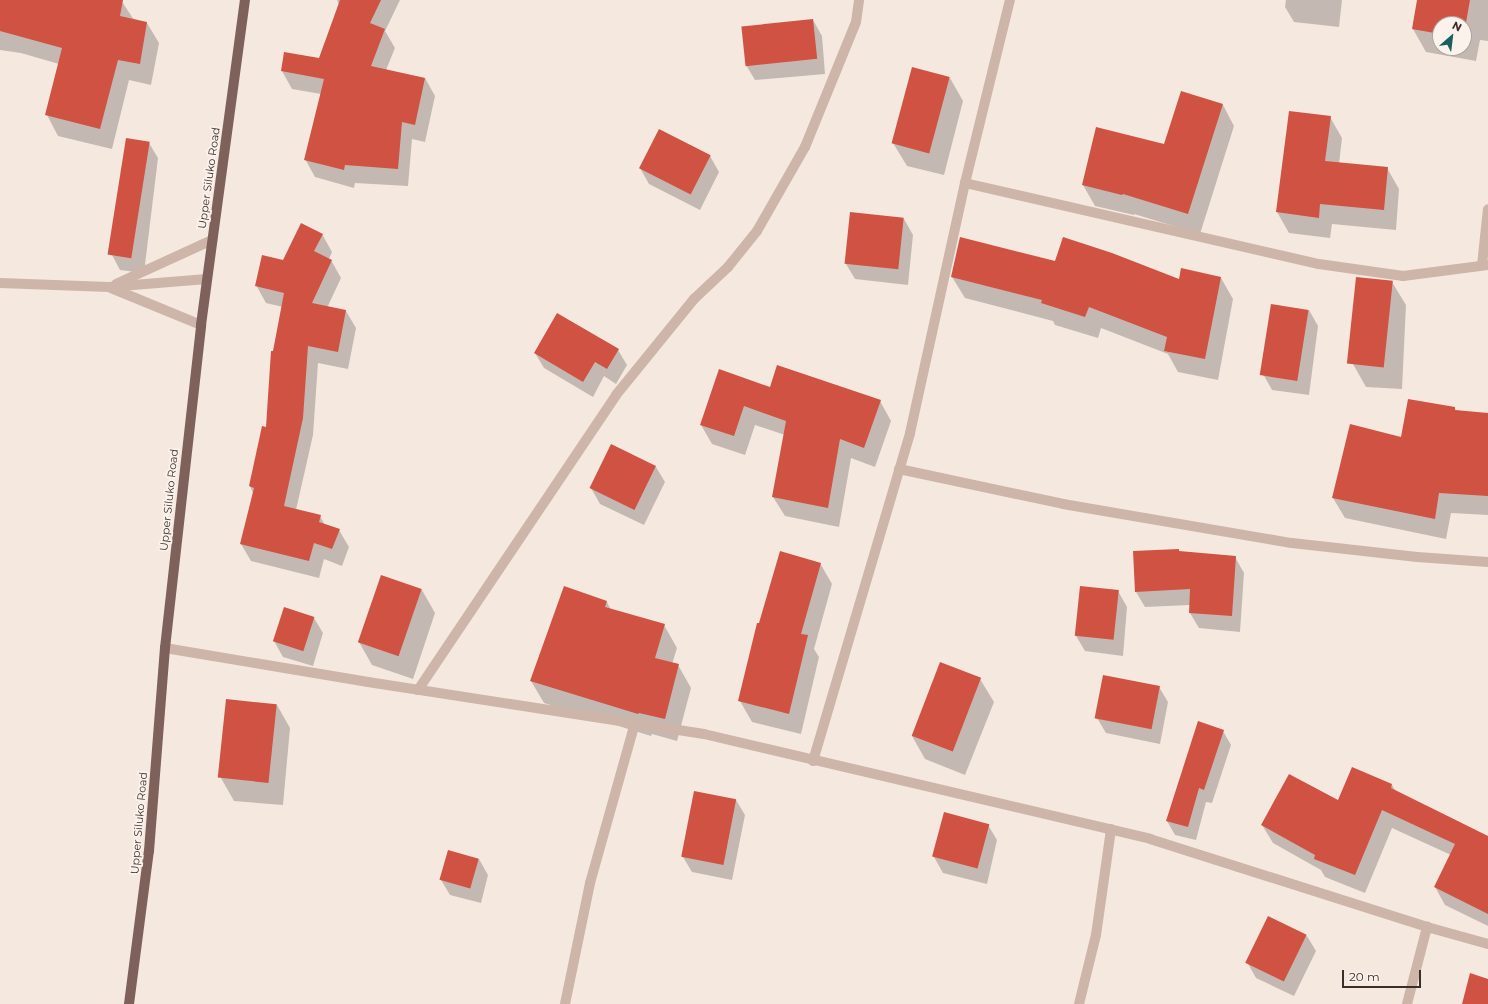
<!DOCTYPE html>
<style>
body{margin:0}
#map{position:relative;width:1488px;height:1004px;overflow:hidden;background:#f5e8df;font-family:Montserrat,sans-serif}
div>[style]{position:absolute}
.shadow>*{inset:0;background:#0003}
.building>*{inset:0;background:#cf5243;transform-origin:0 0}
.street>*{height:10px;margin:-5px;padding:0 5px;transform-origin:5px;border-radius:5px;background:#ceb5a9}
.primary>*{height:10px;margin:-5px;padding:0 5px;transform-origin:5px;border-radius:5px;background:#7e615a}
span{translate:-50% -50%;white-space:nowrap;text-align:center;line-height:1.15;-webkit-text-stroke:3.5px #fbf2ec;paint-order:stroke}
.street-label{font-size:11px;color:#3b2d2a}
.north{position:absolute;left:1432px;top:16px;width:40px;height:40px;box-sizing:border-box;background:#fbf2ec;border:1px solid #aea39e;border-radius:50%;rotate:28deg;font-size:11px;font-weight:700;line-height:16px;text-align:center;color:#3b2d2a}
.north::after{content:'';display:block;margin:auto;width:14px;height:18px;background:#1b605c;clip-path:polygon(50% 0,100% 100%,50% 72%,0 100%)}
.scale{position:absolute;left:1342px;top:970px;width:79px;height:18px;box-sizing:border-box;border:2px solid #3b2d2a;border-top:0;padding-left:5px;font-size:12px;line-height:14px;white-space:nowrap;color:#3b2d2a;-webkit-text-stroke:3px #fbf2ec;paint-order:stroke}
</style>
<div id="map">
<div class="shadow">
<div style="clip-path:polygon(0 0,121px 0,134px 20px,147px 23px,159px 43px,151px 85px,129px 80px,112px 149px,58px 136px,47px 115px,59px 64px,21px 53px,0 50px)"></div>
<div style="clip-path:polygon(337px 0,400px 0,385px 31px,395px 48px,386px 70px,425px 78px,435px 96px,425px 142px,412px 139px,408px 186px,355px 183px,354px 188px,315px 177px,305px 159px,321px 94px,292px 89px,282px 71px,320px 60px,339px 5px)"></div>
<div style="clip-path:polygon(1286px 0,1342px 0,1339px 27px,1294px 22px,1285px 7px)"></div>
<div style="clip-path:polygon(evenodd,1418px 0,1488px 0,1488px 41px,1480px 40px,1476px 61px,1426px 52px,1413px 29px,1418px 0,1440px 24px,1464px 24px,1464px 48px,1440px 48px,1440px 24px)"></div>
<div style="clip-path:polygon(813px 20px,822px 36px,825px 74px,755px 80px,746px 65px)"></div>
<div style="clip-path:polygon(950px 78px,963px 101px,944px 175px,907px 166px,893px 143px)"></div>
<div style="clip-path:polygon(1223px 105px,1234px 126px,1200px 234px,1134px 214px,1134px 215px,1095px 206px,1083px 185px,1165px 146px)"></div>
<div style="clip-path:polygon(1290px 112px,1330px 117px,1342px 138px,1339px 164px,1387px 168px,1399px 189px,1396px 230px,1332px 224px,1330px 238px,1289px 233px,1277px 212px)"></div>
<div style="clip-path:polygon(149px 143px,158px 158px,144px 273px,120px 270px,112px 255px)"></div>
<div style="clip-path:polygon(710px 156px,719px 172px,700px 210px,649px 184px,640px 168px)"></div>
<div style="clip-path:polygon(904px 219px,913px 235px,908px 285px,855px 279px,846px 264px)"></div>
<div style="clip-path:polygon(322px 234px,332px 252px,329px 259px,331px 260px,341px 278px,327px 308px,346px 311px,356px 328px,348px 369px,318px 363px,313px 435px,296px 510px,320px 516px,325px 525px,339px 530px,349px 547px,342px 566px,324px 559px,319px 578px,251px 561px,241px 544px,253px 493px,250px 486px,263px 428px,267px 428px,274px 352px,283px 307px,266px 303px,256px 285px,284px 262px)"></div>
<div style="clip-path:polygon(1056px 262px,1180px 280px,1221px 278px,1233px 299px,1218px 380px,1178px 372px,1168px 354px,1101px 328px,1098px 338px,1055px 325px,1053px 321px,965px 298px,952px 277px)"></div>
<div style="clip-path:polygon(1392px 282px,1406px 305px,1402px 389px,1366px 387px,1353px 364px)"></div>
<div style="clip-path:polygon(1309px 310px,1318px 326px,1309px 395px,1272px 390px,1263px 374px)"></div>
<div style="clip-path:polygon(618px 350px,627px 365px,616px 384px,604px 376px,593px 397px,544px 368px,535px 353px)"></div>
<div style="clip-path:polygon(770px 388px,880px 401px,891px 421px,875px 467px,851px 458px,839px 527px,785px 516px,773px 497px,785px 435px,755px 425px,745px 455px,712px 444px,701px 425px)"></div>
<div style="clip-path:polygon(1455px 408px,1456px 411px,1488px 414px,1488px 515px,1451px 513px,1446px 539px,1345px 518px,1333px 498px,1402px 438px)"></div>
<div style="clip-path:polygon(612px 445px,656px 467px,665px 482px,644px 525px,600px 504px,591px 488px)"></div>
<div style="clip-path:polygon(1178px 550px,1180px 553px,1235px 557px,1244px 573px,1240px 632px,1199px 628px,1190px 613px,1190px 605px,1145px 607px,1136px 592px)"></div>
<div style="clip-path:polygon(820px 563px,832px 584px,814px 649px,819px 657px,801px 734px,752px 722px,740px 701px)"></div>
<div style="clip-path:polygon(382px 576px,422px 590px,435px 613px,413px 679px,372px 665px,359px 642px)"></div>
<div style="clip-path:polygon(1118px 591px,1127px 607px,1123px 656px,1085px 651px,1076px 636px)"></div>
<div style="clip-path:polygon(607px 602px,611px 610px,664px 625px,677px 648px,672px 664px,678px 665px,691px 688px,677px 741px,652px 734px,651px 736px,544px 703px,531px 681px)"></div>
<div style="clip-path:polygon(314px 618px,323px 633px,313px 666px,283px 657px,274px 641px)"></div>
<div style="clip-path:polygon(980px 679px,994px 702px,965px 775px,925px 759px,912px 736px)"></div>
<div style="clip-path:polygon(1159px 687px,1168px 702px,1160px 744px,1106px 733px,1097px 718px)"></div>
<div style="clip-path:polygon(277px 705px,290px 728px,283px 805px,234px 801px,221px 778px)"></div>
<div style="clip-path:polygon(1223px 731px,1231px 745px,1212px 803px,1206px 802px,1196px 840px,1175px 835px,1167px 821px)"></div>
<div style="clip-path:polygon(1392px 785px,1396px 792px,1488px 837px,1488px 926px,1445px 905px,1435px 887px,1451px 855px,1392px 828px,1365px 893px,1325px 877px,1321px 870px,1273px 843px,1262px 825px)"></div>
<div style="clip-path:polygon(736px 800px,745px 815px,732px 880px,692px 872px,683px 857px)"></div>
<div style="clip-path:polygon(988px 825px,997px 840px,987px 884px,943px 873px,934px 857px)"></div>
<div style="clip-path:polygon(479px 859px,488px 875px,481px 903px,450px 895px,441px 880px)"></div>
<div style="clip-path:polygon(1307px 936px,1316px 951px,1294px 996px,1256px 978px,1247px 962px)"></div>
</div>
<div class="building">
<div style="clip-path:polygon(0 0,123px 0,120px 16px,147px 22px,140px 64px,118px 60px,100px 129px,45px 115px,62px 48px,0 31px)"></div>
<div style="clip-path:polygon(340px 0,381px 0,370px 23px,385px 29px,371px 66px,425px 78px,415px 125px,402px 122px,398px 169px,345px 165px,344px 170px,304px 160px,324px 79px,281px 71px,284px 52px,319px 58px)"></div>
<div style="clip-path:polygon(1417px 0,1470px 0,1464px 34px,1464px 24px,1440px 24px,1440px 34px,1412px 29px)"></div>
<div style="left:813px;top:19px;width:40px;height:72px;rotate:84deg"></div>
<div style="left:912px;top:67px;width:39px;height:79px;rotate:15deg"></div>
<div style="clip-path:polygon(1181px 91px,1223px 104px,1188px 214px,1123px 194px,1122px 195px,1082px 185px,1096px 127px,1164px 144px)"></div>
<div style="clip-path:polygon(1289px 111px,1331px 116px,1325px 161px,1388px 167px,1384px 210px,1320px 204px,1319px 218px,1276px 212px)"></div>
<div style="left:659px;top:129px;width:58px;height:44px;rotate:27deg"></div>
<div style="left:126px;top:138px;width:24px;height:118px;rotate:9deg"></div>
<div style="left:850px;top:212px;width:54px;height:52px;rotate:6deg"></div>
<div style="clip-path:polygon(301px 223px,323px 234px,314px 251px,332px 260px,312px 303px,346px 310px,338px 352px,308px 346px,303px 418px,284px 506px,321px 515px,319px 522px,340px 529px,332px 549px,314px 543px,309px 561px,240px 544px,254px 488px,249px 486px,262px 426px,266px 427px,271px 351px,273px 351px,284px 293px,255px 286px,262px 255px,283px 260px)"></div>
<div style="clip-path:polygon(960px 237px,1055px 261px,1063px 237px,1112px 253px,1179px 279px,1181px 268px,1221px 277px,1205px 359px,1164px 351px,1167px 337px,1089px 307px,1085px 317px,1041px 303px,1042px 300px,951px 277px)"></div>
<div style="left:1356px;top:277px;width:37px;height:87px;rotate:6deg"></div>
<div style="left:1271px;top:304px;width:38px;height:72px;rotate:9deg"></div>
<div style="clip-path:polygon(557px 313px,619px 349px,607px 369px,595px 362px,583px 382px,534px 353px)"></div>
<div style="clip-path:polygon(777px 365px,881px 400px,864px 448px,840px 439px,828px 508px,772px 497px,786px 421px,744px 406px,734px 436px,700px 425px,719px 369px,770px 387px)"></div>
<div style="clip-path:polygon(1408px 399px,1455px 407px,1455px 410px,1488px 413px,1488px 496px,1439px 493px,1435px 519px,1332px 498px,1350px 424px,1401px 437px)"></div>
<div style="left:611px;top:444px;width:50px;height:49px;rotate:26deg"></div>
<div style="clip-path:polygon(1179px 549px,1179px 551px,1236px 556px,1232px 616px,1189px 613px,1190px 589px,1135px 592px,1133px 551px)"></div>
<div style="clip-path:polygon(780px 551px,821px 563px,801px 634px,808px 635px,789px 714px,738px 701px,757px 623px,759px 623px)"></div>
<div style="left:381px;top:575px;width:43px;height:71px;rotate:19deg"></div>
<div style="clip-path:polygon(564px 586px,607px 601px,605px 607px,665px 624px,655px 658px,679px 664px,665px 719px,639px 713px,638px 714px,530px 681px)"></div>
<div style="left:1080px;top:586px;width:39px;height:50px;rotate:6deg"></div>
<div style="left:284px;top:607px;width:32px;height:36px;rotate:18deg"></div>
<div style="left:940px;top:662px;width:44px;height:79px;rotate:21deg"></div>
<div style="left:1103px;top:675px;width:58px;height:44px;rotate:11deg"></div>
<div style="left:226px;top:699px;width:51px;height:79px;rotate:6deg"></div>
<div style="clip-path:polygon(1198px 721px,1224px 730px,1204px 790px,1199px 788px,1188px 827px,1166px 821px)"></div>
<div style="clip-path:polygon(1352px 767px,1392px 784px,1391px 788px,1488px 836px,1488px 914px,1434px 887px,1455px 844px,1382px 810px,1355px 875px,1314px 859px,1315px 855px,1261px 825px,1289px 774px,1338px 800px)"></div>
<div style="left:694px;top:791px;width:43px;height:67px;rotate:11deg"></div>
<div style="left:944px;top:812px;width:47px;height:46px;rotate:15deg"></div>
<div style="left:448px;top:850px;width:32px;height:31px;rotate:16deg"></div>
<div style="left:1268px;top:916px;width:43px;height:52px;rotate:26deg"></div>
<div style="clip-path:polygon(1470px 973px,1488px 979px,1488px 1004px,1462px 1004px)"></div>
</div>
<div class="street">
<div style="left:965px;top:183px;width:363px;rotate:12.9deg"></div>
<div style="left:1319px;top:264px;width:85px;rotate:8.1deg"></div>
<div style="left:1403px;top:276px;width:86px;rotate:-7.4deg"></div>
<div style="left:1482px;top:265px;width:56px;rotate:-83.9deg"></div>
<div style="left:0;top:283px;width:109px;rotate:2.1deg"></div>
<div style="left:109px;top:287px;width:98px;rotate:-4.7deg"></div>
<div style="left:116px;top:284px;width:106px;rotate:-24.6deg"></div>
<div style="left:111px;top:288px;width:97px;rotate:22.3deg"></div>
<div style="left:899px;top:469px;width:168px;rotate:12deg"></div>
<div style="left:1063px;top:504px;width:232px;rotate:9.7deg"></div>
<div style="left:1292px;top:543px;width:126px;rotate:6.4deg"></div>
<div style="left:1417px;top:557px;width:71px;rotate:4deg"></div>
<div style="left:165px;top:648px;width:206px;rotate:9.5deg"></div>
<div style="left:368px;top:682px;width:340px;rotate:8.8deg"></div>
<div style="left:704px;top:734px;width:458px;rotate:13.2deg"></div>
<div style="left:1150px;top:839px;width:291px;rotate:17.6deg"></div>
<div style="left:1427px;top:927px;width:63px;rotate:15.6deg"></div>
<div style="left:418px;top:690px;width:355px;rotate:-56.1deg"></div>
<div style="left:616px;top:395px;width:124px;rotate:-50.9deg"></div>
<div style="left:694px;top:299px;width:47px;rotate:-43.3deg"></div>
<div style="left:728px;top:267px;width:46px;rotate:-51.1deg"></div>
<div style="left:757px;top:231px;width:97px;rotate:-60.3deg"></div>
<div style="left:805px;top:147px;width:135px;rotate:-67.8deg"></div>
<div style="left:856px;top:22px;width:22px;rotate:-82deg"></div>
<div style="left:813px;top:761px;width:342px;rotate:-73.5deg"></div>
<div style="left:910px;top:433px;width:256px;rotate:-77.6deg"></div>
<div style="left:965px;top:183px;width:188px;rotate:-76.2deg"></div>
<div style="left:565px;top:1004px;width:124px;rotate:-78.3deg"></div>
<div style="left:590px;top:883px;width:166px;rotate:-74.3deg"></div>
<div style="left:1079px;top:1004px;width:71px;rotate:-76.2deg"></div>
<div style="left:1096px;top:935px;width:107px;rotate:-81.9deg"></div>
<div style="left:1407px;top:1004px;width:80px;rotate:-75.4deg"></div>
</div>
<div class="primary">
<div style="left:129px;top:1004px;width:154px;rotate:-82.6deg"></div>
<div style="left:149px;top:851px;width:204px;rotate:-85.5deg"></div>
<div style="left:165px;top:648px;width:325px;rotate:-83.6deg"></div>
<div style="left:201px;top:325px;width:328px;rotate:-82.3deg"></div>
</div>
<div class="street-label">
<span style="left:209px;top:178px;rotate:-82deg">Upper Siluko Road</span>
<span style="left:169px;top:500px;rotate:-84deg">Upper Siluko Road</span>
<span style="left:139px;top:823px;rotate:-85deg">Upper Siluko Road</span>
</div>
<div class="north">N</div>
<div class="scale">20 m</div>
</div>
